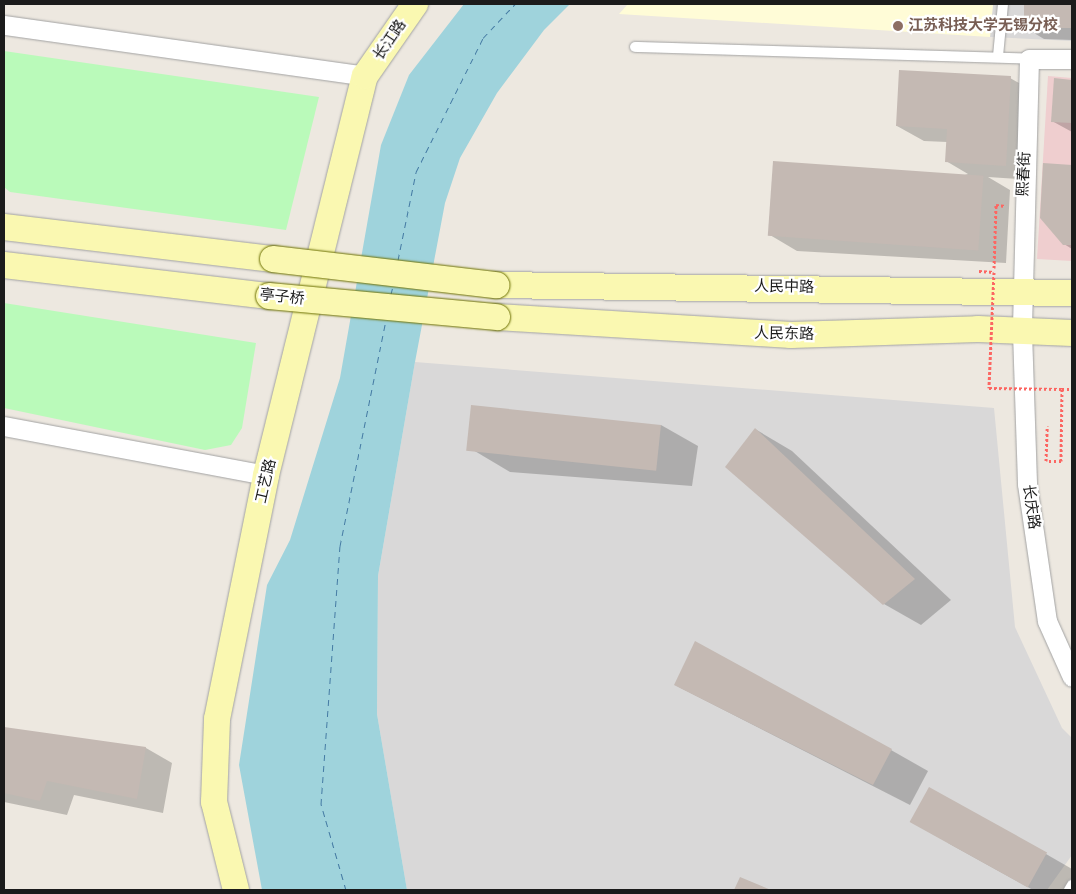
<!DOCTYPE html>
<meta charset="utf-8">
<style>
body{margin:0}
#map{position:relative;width:1076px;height:894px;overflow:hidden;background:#ede8e0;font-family:Raleway,"Noto Sans SC",sans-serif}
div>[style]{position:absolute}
.residential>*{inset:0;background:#d9d8d8}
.commercial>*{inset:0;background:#efcecf}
.education>*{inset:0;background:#fffcd7}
.park>*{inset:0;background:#bafaba}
.water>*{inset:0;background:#9fd3dc}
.shadow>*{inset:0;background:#0003}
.ferry>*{height:1px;margin-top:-0.5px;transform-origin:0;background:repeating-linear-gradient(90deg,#447aa3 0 6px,transparent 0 11px)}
.building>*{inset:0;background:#c4b9b3;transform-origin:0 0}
.path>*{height:3px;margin-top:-1.5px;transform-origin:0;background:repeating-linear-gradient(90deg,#fc6662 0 2.5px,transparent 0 5px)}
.roads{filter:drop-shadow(0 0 1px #a2a2a2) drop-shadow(0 0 1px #a2a2a2)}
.lane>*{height:10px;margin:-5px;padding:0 5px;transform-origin:5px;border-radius:5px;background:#fff}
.street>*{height:19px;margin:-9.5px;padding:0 9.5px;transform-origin:9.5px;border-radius:9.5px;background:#fff}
.secondary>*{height:26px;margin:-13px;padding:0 13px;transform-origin:13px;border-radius:13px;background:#faf8b1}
.path-bridge>*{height:3px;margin-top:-1.5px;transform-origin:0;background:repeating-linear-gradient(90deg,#fc6662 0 2.5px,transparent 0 5px)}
.bridges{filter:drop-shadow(0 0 1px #6d7103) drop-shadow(0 0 1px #6d7103)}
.secondary-bridge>*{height:26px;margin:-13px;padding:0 13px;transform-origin:13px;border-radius:13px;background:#faf8b1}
.dots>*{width:14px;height:14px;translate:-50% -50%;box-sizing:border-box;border:2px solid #fff;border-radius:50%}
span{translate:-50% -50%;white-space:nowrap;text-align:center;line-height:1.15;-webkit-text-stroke:4.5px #fff;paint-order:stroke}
.education-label{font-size:15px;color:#785e54;font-weight:700}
.left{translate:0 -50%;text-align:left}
.street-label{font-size:15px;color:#1b1b1b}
.frame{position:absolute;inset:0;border:5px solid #1b1b1b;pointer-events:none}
</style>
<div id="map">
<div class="residential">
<div style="clip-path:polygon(993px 4px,1072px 4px,1072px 41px,990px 37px)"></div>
<div style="clip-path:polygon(415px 362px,994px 408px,1015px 627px,1062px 728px,1072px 738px,1072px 855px,1047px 890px,407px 890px,377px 714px,378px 576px)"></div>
</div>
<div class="commercial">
<div style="clip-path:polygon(1048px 76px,1072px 78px,1072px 261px,1037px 259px)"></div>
</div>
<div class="education">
<div style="clip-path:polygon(628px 4px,993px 4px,990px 37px,619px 14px)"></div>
</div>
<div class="park">
<div style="clip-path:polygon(4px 51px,319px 97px,286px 230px,10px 192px,4px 187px)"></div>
<div style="clip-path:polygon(4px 303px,256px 343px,242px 428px,231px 445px,205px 450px,4px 408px)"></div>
</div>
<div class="water">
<div style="clip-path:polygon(464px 4px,570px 4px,544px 30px,497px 93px,460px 158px,445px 203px,415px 362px,378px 576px,377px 714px,407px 890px,262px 890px,239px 765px,267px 585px,290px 540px,340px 378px,381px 145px,409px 75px)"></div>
</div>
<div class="shadow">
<div style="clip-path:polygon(1025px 4px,1072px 4px,1072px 40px,1044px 39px,1024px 27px)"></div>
<div style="clip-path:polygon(1010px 78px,1037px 93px,1032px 180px,988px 177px,1010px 190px,1006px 263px,797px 251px,770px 235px,968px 174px,946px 161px,947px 142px,924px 141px,897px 126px)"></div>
<div style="clip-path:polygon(1055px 80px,1072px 81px,1072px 132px,1052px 121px)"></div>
<div style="clip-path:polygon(1044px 164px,1072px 166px,1072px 249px,1064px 244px)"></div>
<div style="clip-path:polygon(661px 425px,698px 446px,692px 486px,510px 472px,473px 450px)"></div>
<div style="clip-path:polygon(755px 429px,792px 451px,951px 600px,921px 625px,884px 604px)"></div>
<div style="clip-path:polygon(675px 685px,891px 750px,928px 771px,910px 805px)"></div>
<div style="clip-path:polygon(4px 728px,146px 748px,172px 763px,163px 813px,74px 795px,67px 815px,4px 802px)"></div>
<div style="clip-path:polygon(948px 843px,1046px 854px,1072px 869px,1072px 890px,1033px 890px)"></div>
</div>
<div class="ferry">
<div style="left:398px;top:260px;width:90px;rotate:-78.4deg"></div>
<div style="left:416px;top:172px;width:150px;rotate:-63.4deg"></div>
<div style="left:483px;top:38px;width:47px;rotate:-46.7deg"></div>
<div style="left:391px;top:294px;width:8px;rotate:-76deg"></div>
<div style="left:346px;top:890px;width:90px;rotate:-106.2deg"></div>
<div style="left:321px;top:804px;width:259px;rotate:-85.8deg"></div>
<div style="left:340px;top:546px;width:231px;rotate:-78.5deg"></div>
</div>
<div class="building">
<div style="left:1024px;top:4px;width:48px;height:24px"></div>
<div style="clip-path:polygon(899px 70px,1011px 76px,1006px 166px,945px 162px,947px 129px,896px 126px)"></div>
<div style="clip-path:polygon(1054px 78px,1072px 80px,1072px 123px,1051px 122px)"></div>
<div style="left:773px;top:161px;width:211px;height:75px;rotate:4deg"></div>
<div style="clip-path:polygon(1043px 163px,1072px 165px,1072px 245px,1063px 245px,1040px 218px)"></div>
<div style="left:471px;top:405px;width:191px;height:46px;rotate:6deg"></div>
<div style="clip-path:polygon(755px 428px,915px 579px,883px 605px,725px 467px)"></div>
<div style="clip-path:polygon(695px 641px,892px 749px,873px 785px,674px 685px)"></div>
<div style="clip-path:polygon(4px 727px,146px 747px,137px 799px,47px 781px,40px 801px,4px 793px)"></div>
<div style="left:929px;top:787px;width:135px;height:40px;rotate:29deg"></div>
<div style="clip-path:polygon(740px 877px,771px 890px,734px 890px)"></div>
</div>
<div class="path">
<div style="left:994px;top:268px;width:63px;rotate:-88.2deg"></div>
<div style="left:996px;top:205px;width:10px;rotate:6deg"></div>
<div style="left:1062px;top:389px;width:10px"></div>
</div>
<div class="roads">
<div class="lane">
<div style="left:635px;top:47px;width:394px;rotate:1.7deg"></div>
<div style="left:998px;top:56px;width:52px;rotate:-84.5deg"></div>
<div style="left:1069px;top:890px;width:6px;rotate:-59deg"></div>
</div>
<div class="street">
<div style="left:4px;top:25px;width:365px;rotate:8deg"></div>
<div style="left:1072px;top:59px;width:43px;rotate:180deg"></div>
<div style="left:1029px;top:59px;width:273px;rotate:91.5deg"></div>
<div style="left:1022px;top:332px;width:152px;rotate:88.1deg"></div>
<div style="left:1027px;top:484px;width:138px;rotate:81.7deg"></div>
<div style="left:1047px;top:621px;width:61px;rotate:65.9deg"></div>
<div style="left:4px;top:426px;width:267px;rotate:10.6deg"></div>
</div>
<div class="secondary">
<div style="left:4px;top:227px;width:271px;rotate:6.8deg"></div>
<div style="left:4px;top:265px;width:267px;rotate:6.7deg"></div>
<div style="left:496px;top:285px;width:576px;rotate:0.8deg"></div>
<div style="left:497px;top:317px;width:295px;rotate:3.5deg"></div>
<div style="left:791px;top:335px;width:187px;rotate:-1.8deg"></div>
<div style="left:978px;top:329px;width:94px;rotate:2.4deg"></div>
<div style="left:236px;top:890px;width:91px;rotate:-104deg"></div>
<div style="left:214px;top:802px;width:83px;rotate:-87.9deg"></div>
<div style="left:217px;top:719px;width:249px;rotate:-78.6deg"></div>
<div style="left:266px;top:475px;width:411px;rotate:-76.1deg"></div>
<div style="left:365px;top:76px;width:88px;rotate:-55.2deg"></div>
</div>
</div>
<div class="path-bridge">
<div style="left:979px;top:271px;width:15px;rotate:4deg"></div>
<div style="left:994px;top:272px;width:116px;rotate:92.5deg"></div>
<div style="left:989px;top:388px;width:73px;rotate:0.8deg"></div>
<div style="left:1062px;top:389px;width:72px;rotate:90.8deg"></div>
<div style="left:1061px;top:461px;width:15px;rotate:180deg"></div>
<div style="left:1046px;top:461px;width:35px;rotate:-88deg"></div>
</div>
<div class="bridges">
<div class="secondary-bridge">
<div style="left:273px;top:259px;width:225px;rotate:6.7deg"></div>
<div style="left:269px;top:296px;width:229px;rotate:5.3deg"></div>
</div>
</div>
<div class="dots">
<div style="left:898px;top:26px;background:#8d6e63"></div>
</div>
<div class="education-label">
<span class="left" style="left:908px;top:26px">江苏科技大学无锡分校</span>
</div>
<div class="street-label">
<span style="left:390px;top:40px;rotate:-56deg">长江路</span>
<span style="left:1024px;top:174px;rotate:-87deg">熙春街</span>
<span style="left:784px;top:287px;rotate:1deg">人民中路</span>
<span style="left:282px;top:297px;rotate:6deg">亭子桥</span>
<span style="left:784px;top:334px;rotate:1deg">人民东路</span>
<span style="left:266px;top:481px;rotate:-77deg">工艺路</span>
<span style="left:1031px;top:507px;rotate:82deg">长庆路</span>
</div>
<div class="frame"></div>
</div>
